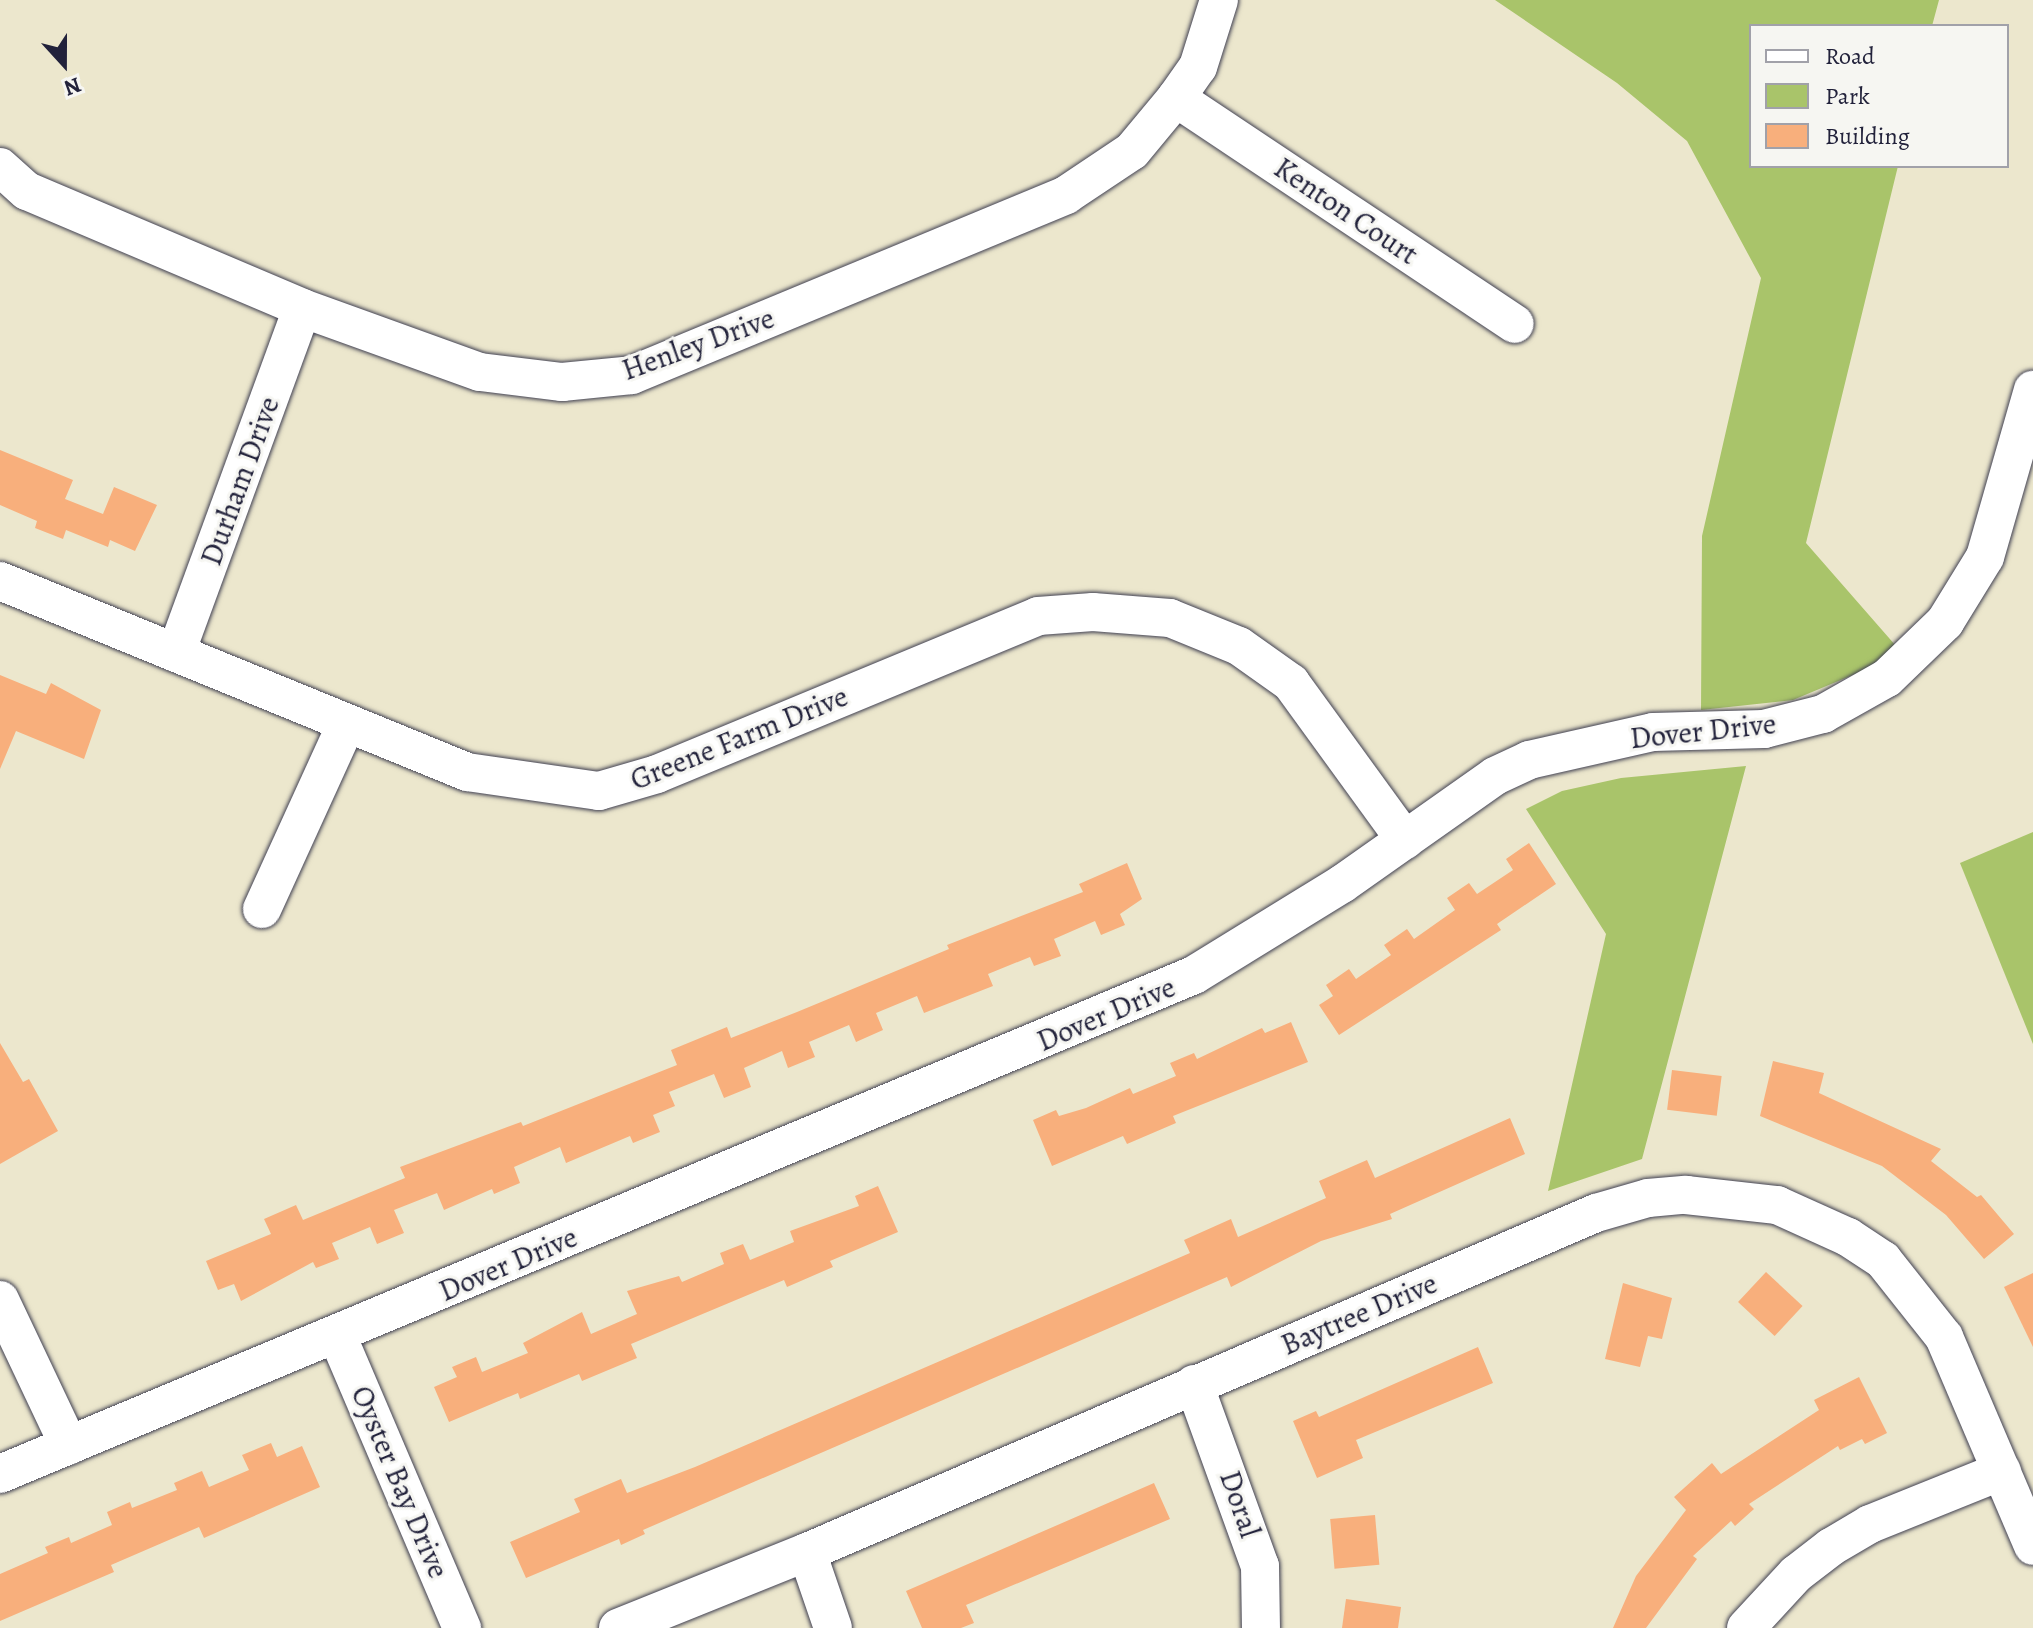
<!DOCTYPE html>
<style>
body{margin:0}
#map{position:relative;width:2033px;height:1628px;overflow:hidden;background:#ece7cd;font-family:Alegreya,serif}
div>[style]{position:absolute}
.green>*{inset:0;background:#a9c46a}
.building>*{inset:0;background:#f8af7c;transform-origin:0 0}
.roads{filter:drop-shadow(0 0 2px #404051) drop-shadow(0 0 2px #404051)}
.minor>*{height:38px;margin:-19px;padding:0 19px;transform-origin:19px;border-radius:19px;background:#fff}
span{translate:-50% -50%;white-space:nowrap;text-align:center;line-height:1.15;-webkit-text-stroke:6px #f6f6f2;paint-order:stroke}
.street-label{font-size:30px;color:#22223b}
.legend{position:absolute;left:1749px;top:24px;width:260px;height:144px;box-sizing:border-box;background:#f6f6f2;border:2px solid #a1a1a9;margin:0;padding:10px 14px;list-style:none;font-size:24px;color:#22223b}
.legend li{display:flex;align-items:center;gap:16px;height:40px}
.legend b{width:40px;border:2px solid #a1a1a9}
.north{position:absolute;left:24px;top:24px;width:80px;height:80px;-webkit-text-stroke:6px #f6f6f2;paint-order:stroke;rotate:159deg;font-size:22px;font-weight:700;line-height:32px;text-align:center;color:#22223b}
.north::after{content:'';display:block;margin:auto;width:28px;height:36px;background:#22223b;clip-path:polygon(50% 0,100% 100%,50% 72%,0 100%)}
</style>
<div id="map">
<div class="green">
<div style="clip-path:polygon(1495px 0,1939px 0,1932px 26px,1751px 26px,1751px 166px,1898px 166px,1806px 543px,1896px 646px,1867px 669px,1793px 700px,1701px 710px,1702px 536px,1761px 278px,1687px 141px,1617px 83px)"></div>
<div style="clip-path:polygon(1746px 766px,1642px 1159px,1548px 1191px,1606px 934px,1526px 809px,1562px 791px,1621px 778px)"></div>
<div style="clip-path:polygon(2033px 832px,2033px 1044px,1960px 863px)"></div>
</div>
<div class="building">
<div style="clip-path:polygon(0 450px,73px 480px,65px 499px,103px 514px,114px 487px,157px 505px,135px 551px,110px 540px,108px 547px,66px 530px,63px 539px,35px 528px,37px 521px,0 505px)"></div>
<div style="clip-path:polygon(0 675px,46px 694px,51px 683px,101px 710px,84px 759px,16px 731px,0 769px)"></div>
<div style="clip-path:polygon(1529px 843px,1556px 884px,1497px 924px,1501px 930px,1339px 1035px,1319px 1005px,1333px 996px,1326px 985px,1349px 969px,1356px 979px,1391px 955px,1384px 945px,1407px 929px,1414px 939px,1455px 910px,1447px 898px,1469px 883px,1477px 894px,1513px 870px,1506px 859px)"></div>
<div style="clip-path:polygon(1127px 863px,1142px 899px,1120px 914px,1125px 925px,1101px 935px,1095px 921px,1054px 939px,1061px 956px,1034px 966px,1030px 957px,988px 974px,993px 986px,924px 1013px,917px 996px,876px 1013px,883px 1030px,856px 1042px,849px 1025px,809px 1042px,815px 1057px,788px 1068px,782px 1051px,744px 1068px,751px 1087px,724px 1098px,714px 1074px,669px 1092px,675px 1106px,653px 1115px,660px 1132px,633px 1143px,630px 1136px,566px 1163px,560px 1147px,514px 1167px,520px 1183px,494px 1194px,492px 1189px,444px 1210px,437px 1193px,394px 1210px,404px 1233px,377px 1244px,370px 1227px,332px 1243px,339px 1259px,316px 1268px,313px 1262px,241px 1301px,234px 1284px,218px 1290px,206px 1261px,271px 1234px,264px 1219px,296px 1205px,303px 1220px,405px 1178px,400px 1167px,521px 1122px,523px 1126px,677px 1065px,671px 1050px,727px 1027px,731px 1038px,797px 1012px,949px 949px,947px 945px,1083px 892px,1079px 884px)"></div>
<div style="clip-path:polygon(1291px 1022px,1308px 1062px,1173px 1116px,1176px 1123px,1127px 1144px,1123px 1136px,1052px 1166px,1033px 1120px,1056px 1110px,1059px 1116px,1086px 1108px,1130px 1088px,1133px 1094px,1176px 1076px,1170px 1063px,1194px 1053px,1197px 1059px,1262px 1028px,1265px 1033px)"></div>
<div style="clip-path:polygon(0 1043px,23px 1082px,29px 1079px,58px 1131px,0 1164px)"></div>
<div style="clip-path:polygon(1773px 1061px,1824px 1073px,1819px 1093px,1941px 1149px,1931px 1161px,1977px 1197px,1981px 1195px,2014px 1234px,1984px 1259px,1946px 1215px,1882px 1166px,1760px 1116px)"></div>
<div style="left:1672px;top:1070px;width:50px;height:40px;rotate:7deg"></div>
<div style="clip-path:polygon(1510px 1118px,1525px 1154px,1390px 1214px,1392px 1219px,1321px 1241px,1231px 1287px,1227px 1277px,643px 1530px,645px 1534px,621px 1545px,619px 1539px,526px 1578px,510px 1542px,580px 1512px,574px 1499px,621px 1479px,627px 1493px,695px 1467px,1190px 1253px,1184px 1240px,1231px 1219px,1238px 1237px,1326px 1198px,1319px 1181px,1367px 1160px,1375px 1178px)"></div>
<div style="clip-path:polygon(878px 1186px,898px 1232px,830px 1261px,833px 1267px,787px 1287px,784px 1280px,631px 1344px,637px 1358px,582px 1381px,579px 1374px,520px 1399px,518px 1393px,449px 1422px,434px 1387px,457px 1377px,452px 1367px,476px 1357px,482px 1372px,528px 1353px,523px 1343px,582px 1312px,591px 1334px,637px 1314px,627px 1291px,679px 1276px,682px 1282px,724px 1264px,720px 1253px,743px 1244px,750px 1260px,794px 1242px,790px 1231px,859px 1206px,855px 1196px)"></div>
<div style="left:1766px;top:1272px;width:50px;height:41px;rotate:43deg"></div>
<div style="clip-path:polygon(2033px 1273px,2033px 1347px,2004px 1287px)"></div>
<div style="clip-path:polygon(1623px 1283px,1672px 1298px,1662px 1339px,1648px 1336px,1640px 1367px,1605px 1359px)"></div>
<div style="clip-path:polygon(1478px 1347px,1493px 1383px,1356px 1440px,1363px 1458px,1317px 1478px,1293px 1421px,1316px 1411px,1319px 1417px)"></div>
<div style="clip-path:polygon(1859px 1377px,1887px 1433px,1865px 1444px,1862px 1439px,1840px 1450px,1838px 1446px,1749px 1504px,1754px 1509px,1735px 1526px,1731px 1521px,1693px 1556px,1697px 1559px,1646px 1628px,1613px 1628px,1636px 1576px,1686px 1510px,1674px 1497px,1712px 1463px,1721px 1474px,1819px 1410px,1814px 1400px)"></div>
<div style="clip-path:polygon(271px 1443px,277px 1457px,302px 1446px,320px 1487px,204px 1538px,199px 1527px,111px 1565px,114px 1572px,0 1621px,0 1574px,48px 1553px,45px 1547px,69px 1537px,71px 1543px,112px 1525px,107px 1512px,130px 1502px,132px 1508px,177px 1490px,174px 1483px,202px 1471px,209px 1487px,249px 1470px,242px 1455px)"></div>
<div style="clip-path:polygon(1154px 1483px,1170px 1519px,966px 1605px,974px 1623px,961px 1628px,922px 1628px,906px 1591px)"></div>
<div style="left:1375px;top:1515px;width:50px;height:45px;rotate:85deg"></div>
<div style="clip-path:polygon(1346px 1599px,1401px 1607px,1398px 1628px,1342px 1628px)"></div>
</div>
<div class="roads">
<div class="minor">
<div style="left:1176px;top:98px;width:407px;rotate:33.7deg"></div>
<div style="left:0;top:167px;width:36px;rotate:42deg"></div>
<div style="left:27px;top:191px;width:299px;rotate:23deg"></div>
<div style="left:302px;top:308px;width:189px;rotate:19.8deg"></div>
<div style="left:480px;top:372px;width:83px;rotate:7deg"></div>
<div style="left:562px;top:382px;width:70px;rotate:-5.7deg"></div>
<div style="left:632px;top:375px;width:470px;rotate:-22.5deg"></div>
<div style="left:1066px;top:195px;width:79px;rotate:-33.7deg"></div>
<div style="left:1132px;top:151px;width:69px;rotate:-50.3deg"></div>
<div style="left:1176px;top:98px;width:38px;rotate:-55deg"></div>
<div style="left:1198px;top:67px;width:70px;rotate:-72.6deg"></div>
<div style="left:0;top:581px;width:505px;rotate:22.24deg"></div>
<div style="left:467px;top:772px;width:133px;rotate:8.2deg"></div>
<div style="left:599px;top:791px;width:60px;rotate:-16.3deg"></div>
<div style="left:657px;top:774px;width:412px;rotate:-22.5deg"></div>
<div style="left:1038px;top:616px;width:55px;rotate:-4.2deg"></div>
<div style="left:1093px;top:612px;width:77px;rotate:4.5deg"></div>
<div style="left:1170px;top:618px;width:74px;rotate:22.1deg"></div>
<div style="left:1239px;top:646px;width:64px;rotate:35.4deg"></div>
<div style="left:1291px;top:683px;width:194px;rotate:54deg"></div>
<div style="left:176px;top:653px;width:367px;rotate:-69.9deg"></div>
<div style="left:262px;top:909px;width:202px;rotate:-65.5deg"></div>
<div style="left:0;top:1300px;width:161px;rotate:64.7deg"></div>
<div style="left:337px;top:1335px;width:319px;rotate:66.9deg"></div>
<div style="left:1194px;top:1384px;width:194px;rotate:70.1deg"></div>
<div style="left:1260px;top:1566px;width:62px;rotate:89.1deg"></div>
<div style="left:0;top:1474px;width:1294px;rotate:-22.68deg"></div>
<div style="left:1194px;top:975px;width:174px;rotate:-31.6deg"></div>
<div style="left:1342px;top:884px;width:187px;rotate:-35.2deg"></div>
<div style="left:1495px;top:776px;width:38px;rotate:-25deg"></div>
<div style="left:1529px;top:760px;width:127px;rotate:-12.7deg"></div>
<div style="left:1653px;top:732px;width:111px;rotate:-1.5deg"></div>
<div style="left:1764px;top:729px;width:61px;rotate:-14.3deg"></div>
<div style="left:1823px;top:714px;width:73px;rotate:-29.4deg"></div>
<div style="left:1887px;top:678px;width:81px;rotate:-44deg"></div>
<div style="left:1945px;top:622px;width:76px;rotate:-58.4deg"></div>
<div style="left:1985px;top:557px;width:174px;rotate:-74deg"></div>
<div style="left:807px;top:1552px;width:80px;rotate:71.1deg"></div>
<div style="left:618px;top:1628px;width:204px;rotate:-21.9deg"></div>
<div style="left:807px;top:1552px;width:859px;rotate:-23.25deg"></div>
<div style="left:1596px;top:1213px;width:54px;rotate:-16.1deg"></div>
<div style="left:1648px;top:1198px;width:38px;rotate:-5deg"></div>
<div style="left:1686px;top:1195px;width:92px;rotate:6.3deg"></div>
<div style="left:1777px;top:1205px;width:78px;rotate:24.3deg"></div>
<div style="left:1848px;top:1237px;width:42px;rotate:33.3deg"></div>
<div style="left:1883px;top:1260px;width:98px;rotate:51.6deg"></div>
<div style="left:1944px;top:1337px;width:227px;rotate:66.9deg"></div>
<div style="left:1746px;top:1628px;width:74px;rotate:-47.2deg"></div>
<div style="left:1796px;top:1574px;width:44px;rotate:-37.6deg"></div>
<div style="left:1831px;top:1547px;width:45px;rotate:-30.5deg"></div>
<div style="left:1870px;top:1524px;width:142px;rotate:-21.9deg"></div>
</div>
</div>
<div class="street-label">
<span style="left:1346px;top:211px;rotate:34deg">Kenton Court</span>
<span style="left:698px;top:344px;rotate:-20deg">Henley Drive</span>
<span style="left:240px;top:481px;rotate:-70deg">Durham Drive</span>
<span style="left:1703px;top:731px;rotate:-6deg">Dover Drive</span>
<span style="left:739px;top:738px;rotate:-22deg">Greene Farm Drive</span>
<span style="left:1106px;top:1014px;rotate:-23deg">Dover Drive</span>
<span style="left:508px;top:1264px;rotate:-23deg">Dover Drive</span>
<span style="left:1359px;top:1314px;rotate:-23deg">Baytree Drive</span>
<span style="left:400px;top:1482px;rotate:67deg">Oyster Bay Drive</span>
<span style="left:1240px;top:1504px;rotate:71deg">Doral</span>
</div>
<ul class="legend">
<li><b style="height:10px;background:#fff"></b>Road</li>
<li><b style="height:22px;background:#a9c46a"></b>Park</li>
<li><b style="height:22px;background:#f8af7c"></b>Building</li>
</ul>
<div class="north">N</div>
</div>
